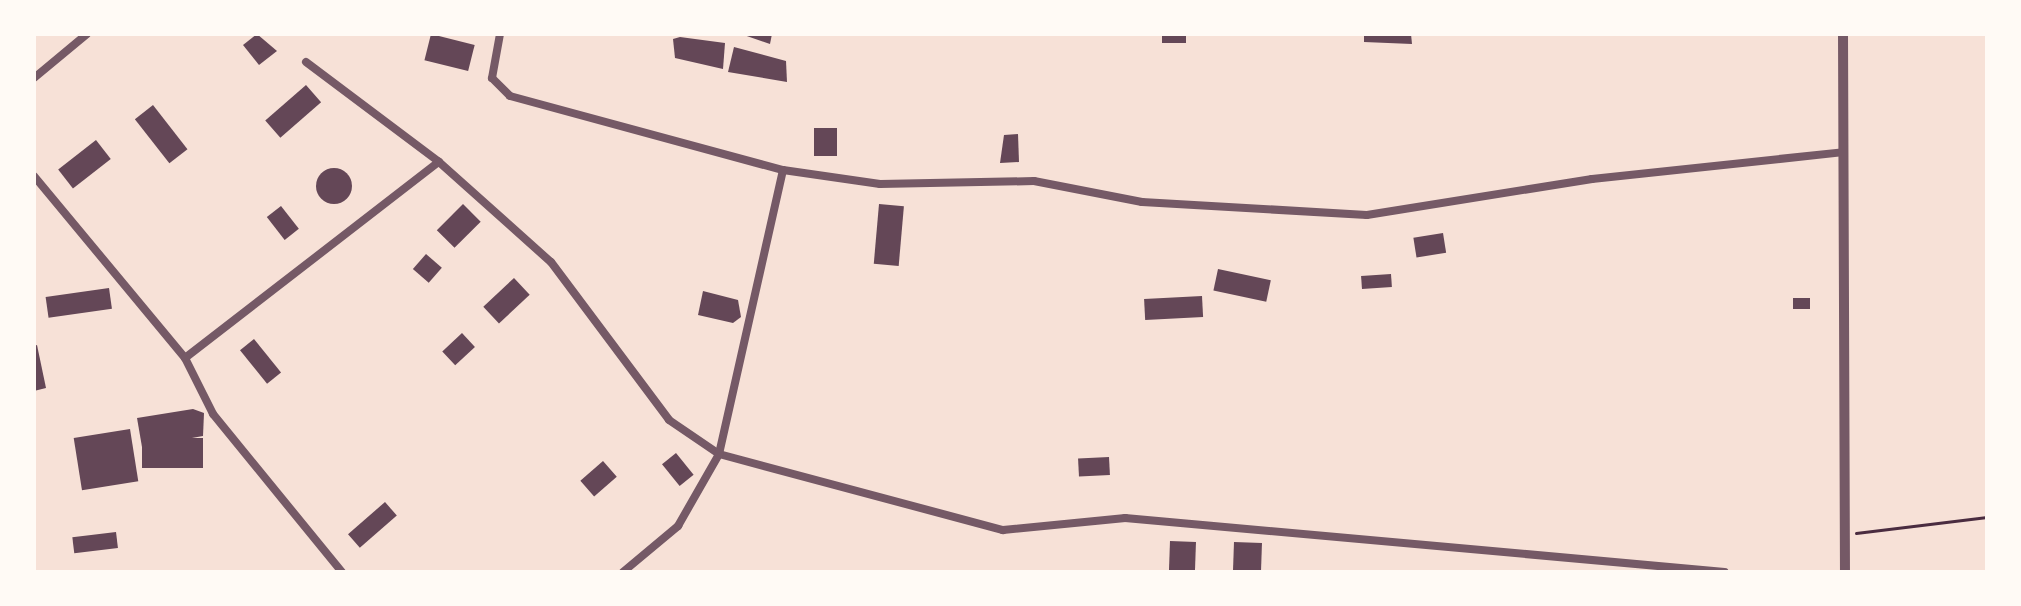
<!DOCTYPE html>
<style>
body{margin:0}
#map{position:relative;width:2021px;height:606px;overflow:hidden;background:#f7e1d7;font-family:Signika,sans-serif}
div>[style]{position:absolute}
.building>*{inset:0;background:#644757;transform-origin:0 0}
.round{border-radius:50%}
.path>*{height:3px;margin:-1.5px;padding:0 1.5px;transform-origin:1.5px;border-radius:1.5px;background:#4a2c40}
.minor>*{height:8px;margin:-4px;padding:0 4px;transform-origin:4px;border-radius:4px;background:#755966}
.tertiary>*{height:10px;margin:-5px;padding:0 5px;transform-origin:5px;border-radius:5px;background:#755966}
span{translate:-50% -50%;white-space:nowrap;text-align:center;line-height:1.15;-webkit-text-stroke:8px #fffaf5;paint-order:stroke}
.frame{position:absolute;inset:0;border:36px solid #fffaf5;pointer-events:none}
</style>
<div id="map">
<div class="building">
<div style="clip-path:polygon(257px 34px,277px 51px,259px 65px,243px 45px)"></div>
<div style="left:431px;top:34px;width:45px;height:27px;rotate:14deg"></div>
<div style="clip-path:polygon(741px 34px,772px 34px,770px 44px)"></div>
<div style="left:1162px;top:34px;width:24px;height:9px"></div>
<div style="clip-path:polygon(1364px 34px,1411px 34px,1412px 44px,1364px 42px)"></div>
<div style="clip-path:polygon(680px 37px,725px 43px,723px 69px,675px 58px,673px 39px)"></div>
<div style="clip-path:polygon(734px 47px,786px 61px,787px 82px,728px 72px)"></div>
<div style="left:306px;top:85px;width:23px;height:54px;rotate:49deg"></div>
<div style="left:153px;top:105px;width:56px;height:23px;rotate:52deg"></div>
<div style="left:814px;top:128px;width:23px;height:28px"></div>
<div style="clip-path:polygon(1018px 134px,1019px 162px,1000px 163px,1004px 135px)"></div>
<div style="left:96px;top:140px;width:24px;height:48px;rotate:52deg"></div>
<div class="round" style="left:316px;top:168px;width:36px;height:36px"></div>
<div style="left:463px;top:204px;width:25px;height:37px;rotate:45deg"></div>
<div style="left:879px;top:204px;width:25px;height:60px;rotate:5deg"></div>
<div style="left:281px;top:206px;width:29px;height:18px;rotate:52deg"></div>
<div style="left:1443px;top:233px;width:20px;height:30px;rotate:81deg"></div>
<div style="left:426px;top:254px;width:21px;height:20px;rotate:41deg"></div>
<div style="left:1218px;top:269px;width:54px;height:22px;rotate:12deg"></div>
<div style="left:1391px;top:274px;width:13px;height:30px;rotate:86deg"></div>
<div style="left:514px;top:278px;width:23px;height:42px;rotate:47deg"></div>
<div style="left:109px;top:288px;width:21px;height:64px;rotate:82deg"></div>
<div style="clip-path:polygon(703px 291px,738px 300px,741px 317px,733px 323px,698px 315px)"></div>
<div style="left:1202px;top:296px;width:21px;height:58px;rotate:87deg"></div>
<div style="left:1793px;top:298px;width:17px;height:11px"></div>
<div style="left:462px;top:333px;width:19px;height:27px;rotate:47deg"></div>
<div style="left:254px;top:339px;width:43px;height:18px;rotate:51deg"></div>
<div style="clip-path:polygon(37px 345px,46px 388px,34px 391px,34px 346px)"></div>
<div style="clip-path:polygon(193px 409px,204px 413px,203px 436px,142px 447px,137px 418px)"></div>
<div style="left:130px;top:429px;width:53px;height:57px;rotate:81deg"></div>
<div style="left:203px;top:438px;width:30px;height:61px;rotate:90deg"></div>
<div style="left:676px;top:453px;width:28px;height:18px;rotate:51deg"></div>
<div style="left:1109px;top:457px;width:18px;height:31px;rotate:87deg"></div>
<div style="left:603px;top:461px;width:21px;height:30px;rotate:49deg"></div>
<div style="left:385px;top:502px;width:18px;height:49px;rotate:49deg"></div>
<div style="left:116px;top:532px;width:16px;height:44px;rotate:83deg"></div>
<div style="left:1170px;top:541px;width:26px;height:31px;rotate:2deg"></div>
<div style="left:1234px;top:542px;width:28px;height:30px;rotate:2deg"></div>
</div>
<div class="path">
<div style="left:1856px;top:533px;width:132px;rotate:-7deg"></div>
</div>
<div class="minor">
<div style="left:500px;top:34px;width:45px;rotate:100.3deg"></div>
<div style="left:492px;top:78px;width:25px;rotate:45deg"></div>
<div style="left:510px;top:96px;width:283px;rotate:15.2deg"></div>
<div style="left:783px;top:170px;width:98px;rotate:8.2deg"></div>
<div style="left:880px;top:184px;width:154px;rotate:-1.1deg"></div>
<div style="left:1034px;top:181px;width:110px;rotate:11deg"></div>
<div style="left:1142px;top:202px;width:225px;rotate:3.3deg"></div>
<div style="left:1367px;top:215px;width:228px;rotate:-9.1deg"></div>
<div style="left:1592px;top:179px;width:253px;rotate:-6.1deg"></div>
<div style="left:306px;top:62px;width:166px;rotate:36.9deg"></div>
<div style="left:439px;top:162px;width:150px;rotate:41.8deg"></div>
<div style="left:551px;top:262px;width:197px;rotate:53.2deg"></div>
<div style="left:669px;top:420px;width:60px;rotate:34.2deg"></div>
<div style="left:719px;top:454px;width:294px;rotate:15deg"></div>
<div style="left:1003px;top:530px;width:123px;rotate:-5.6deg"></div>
<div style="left:1125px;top:518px;width:602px;rotate:5.14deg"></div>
<div style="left:34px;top:78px;width:69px;rotate:-39.7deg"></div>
<div style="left:34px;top:176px;width:236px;rotate:50.3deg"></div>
<div style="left:185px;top:358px;width:63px;rotate:63.4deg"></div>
<div style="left:213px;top:414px;width:204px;rotate:50.8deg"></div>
<div style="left:185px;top:358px;width:321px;rotate:-37.7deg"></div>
<div style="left:623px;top:572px;width:72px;rotate:-39.9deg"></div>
<div style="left:678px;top:526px;width:83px;rotate:-60.3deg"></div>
<div style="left:719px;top:454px;width:291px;rotate:-77.3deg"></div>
</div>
<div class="tertiary">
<div style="left:1843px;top:34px;width:538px;rotate:89.79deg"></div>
</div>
<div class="frame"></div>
</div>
